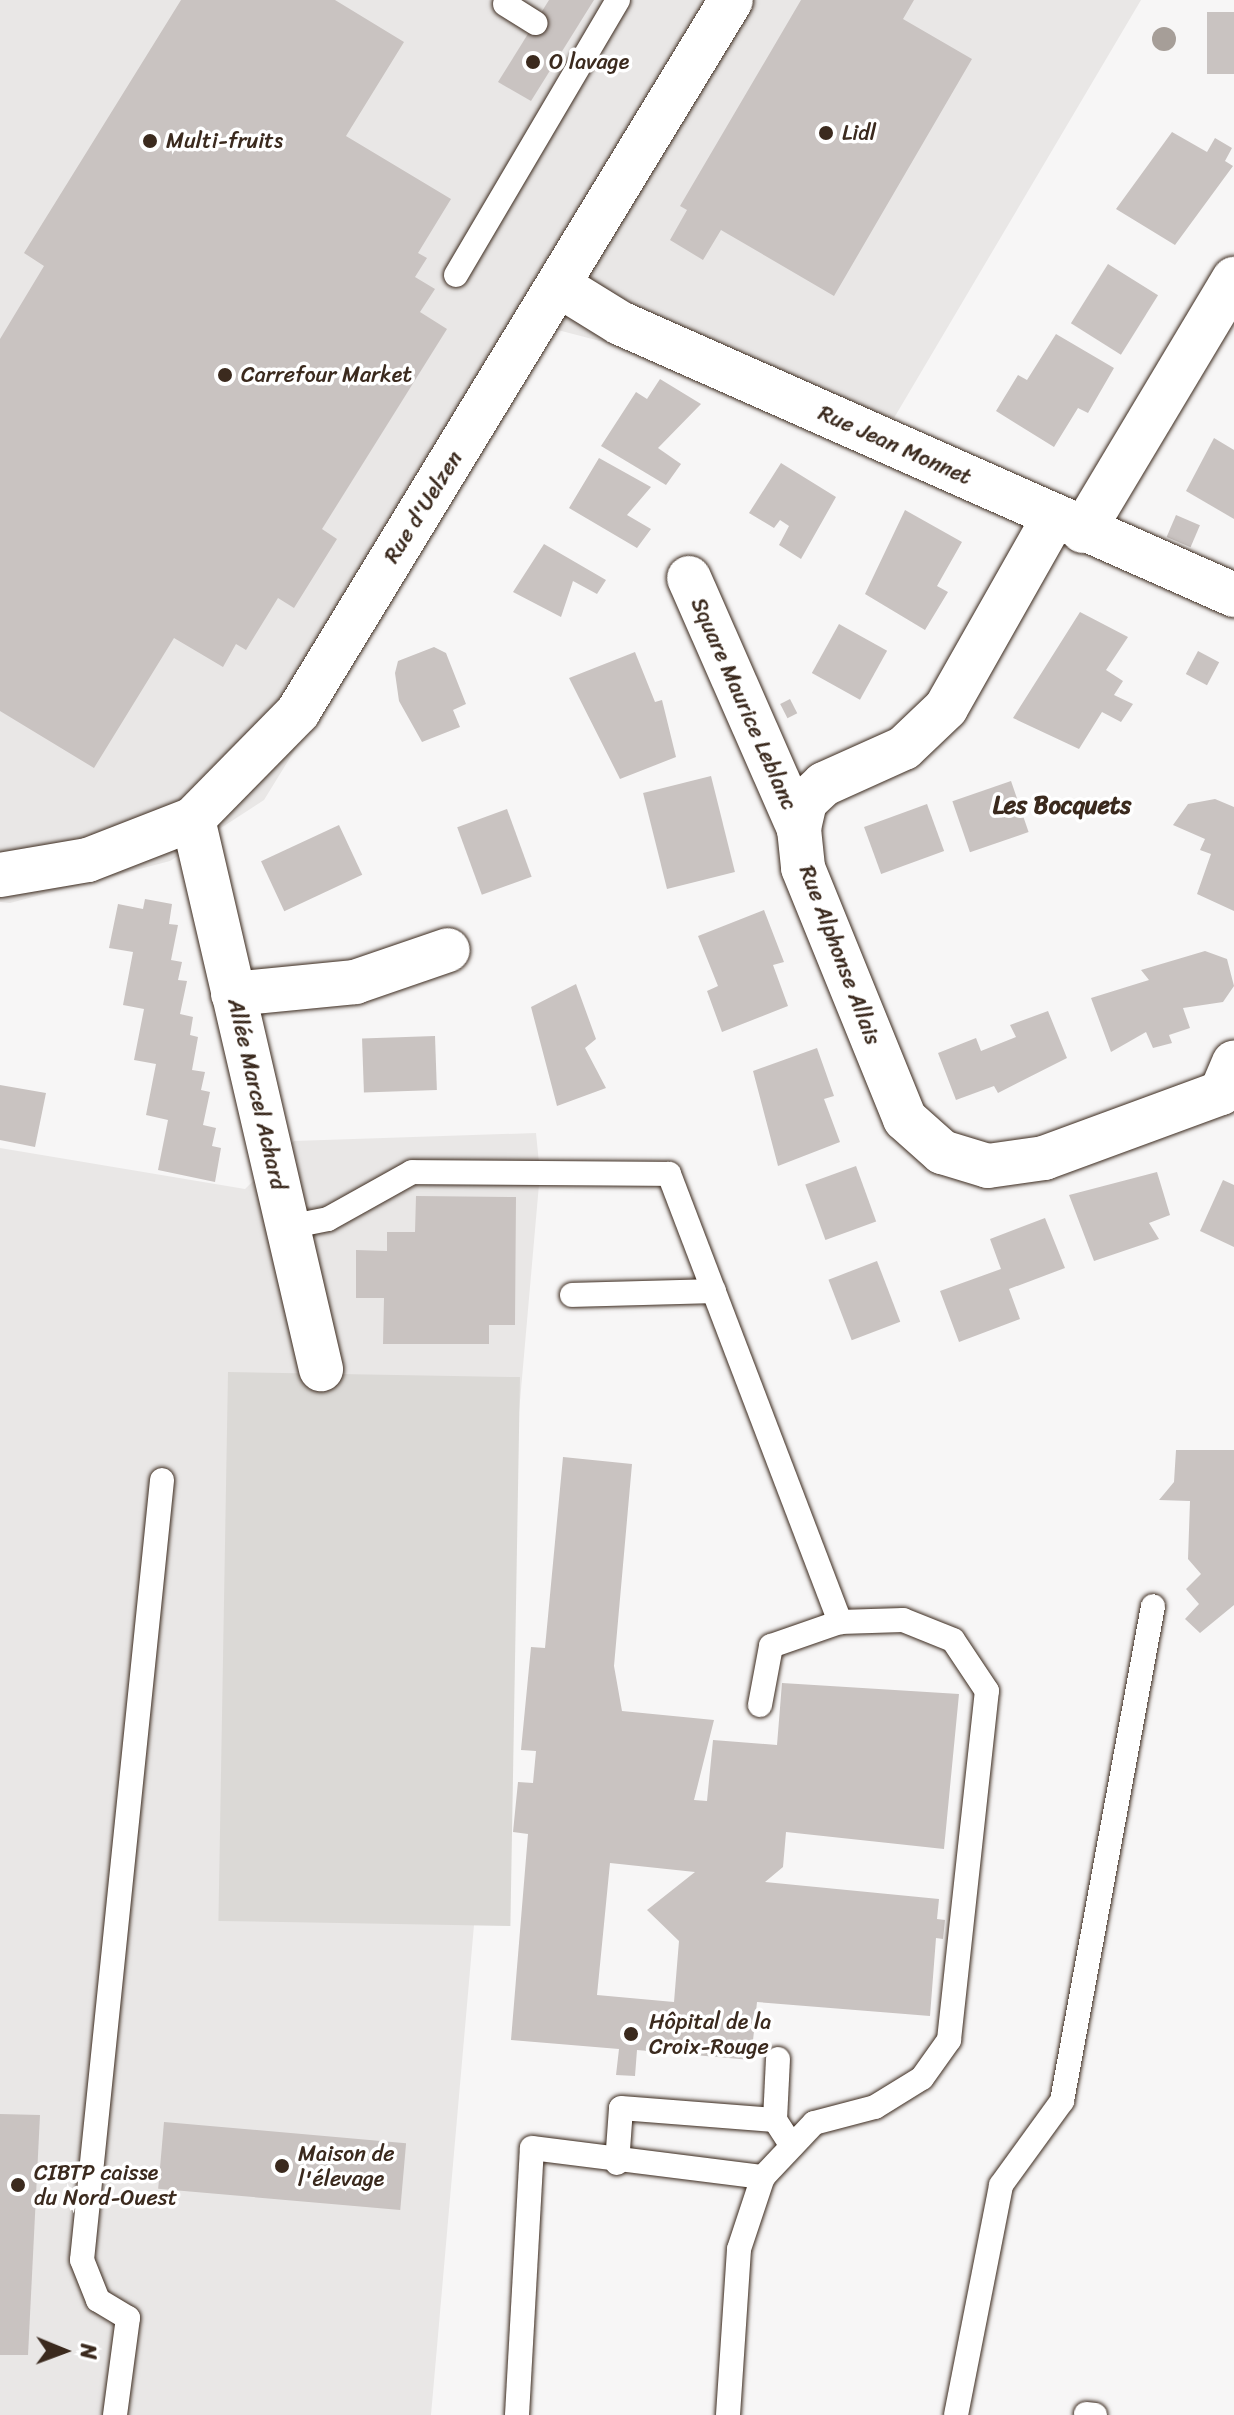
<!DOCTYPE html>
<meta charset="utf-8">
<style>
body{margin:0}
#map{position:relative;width:1234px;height:2415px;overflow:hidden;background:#f7f6f6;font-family:Sriracha,sans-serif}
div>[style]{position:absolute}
.built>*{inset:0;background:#e9e7e6}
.green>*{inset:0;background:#dbd9d6;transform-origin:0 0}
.building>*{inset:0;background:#c9c3c1;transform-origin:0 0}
.roads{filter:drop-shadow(0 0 2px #3b2a1e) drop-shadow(0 0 2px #3b2a1e)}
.lane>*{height:24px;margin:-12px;padding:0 12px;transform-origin:12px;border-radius:12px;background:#fff}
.street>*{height:44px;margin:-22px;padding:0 22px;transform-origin:22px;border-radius:22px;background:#fff}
.trees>*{width:24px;height:24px;margin:-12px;border-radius:50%;background:#a69e98}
.dots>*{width:22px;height:22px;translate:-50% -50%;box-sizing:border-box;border:4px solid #fff;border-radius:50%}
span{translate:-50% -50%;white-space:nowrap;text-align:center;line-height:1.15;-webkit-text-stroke:7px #fff;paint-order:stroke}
.poi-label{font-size:22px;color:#3b2a1e}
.left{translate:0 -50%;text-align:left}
.street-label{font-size:22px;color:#3b2a1e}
.neighbourhood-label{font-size:24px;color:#3b2a1e;font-weight:700}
.north{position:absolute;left:24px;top:2311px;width:80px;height:80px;-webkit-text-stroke:6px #fff;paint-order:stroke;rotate:91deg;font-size:22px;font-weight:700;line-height:32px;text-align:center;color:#3b2a1e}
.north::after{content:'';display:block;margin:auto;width:28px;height:36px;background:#3b2a1e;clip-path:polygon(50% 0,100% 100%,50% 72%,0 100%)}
</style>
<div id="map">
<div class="built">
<div style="clip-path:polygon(0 0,1141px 0,894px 418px,554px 329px,264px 800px,170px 861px,10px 903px,0 902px)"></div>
<div style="clip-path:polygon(536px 1133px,540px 1173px,431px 2415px,0 2415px,0 1148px,245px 1189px,294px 1141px)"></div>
</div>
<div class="green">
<div style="left:228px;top:1372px;width:292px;height:549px;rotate:1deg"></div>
</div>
<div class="building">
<div style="clip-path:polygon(181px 0,335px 0,404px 42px,346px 136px,451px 199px,418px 253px,427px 258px,415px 277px,435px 289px,420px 312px,447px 329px,322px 529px,337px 539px,294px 608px,278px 598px,246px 650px,236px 644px,223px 667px,174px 638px,94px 768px,0 711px,0 339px,44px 266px,24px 253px)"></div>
<div style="clip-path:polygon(549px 0,594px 0,531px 101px,498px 82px)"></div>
<div style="clip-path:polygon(801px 0,914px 0,903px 19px,972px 59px,834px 296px,721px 230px,703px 260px,670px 240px,687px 210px,680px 206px)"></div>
<div style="left:1234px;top:12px;width:62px;height:27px;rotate:90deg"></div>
<div style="clip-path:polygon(1172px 132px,1207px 152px,1215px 138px,1232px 148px,1225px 161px,1233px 166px,1175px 245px,1116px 209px)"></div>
<div style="left:1108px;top:264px;width:59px;height:70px;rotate:32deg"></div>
<div style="clip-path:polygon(1056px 334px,1114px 368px,1088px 413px,1078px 408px,1054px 447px,996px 411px,1018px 375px,1027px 380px)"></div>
<div style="clip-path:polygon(660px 379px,701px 404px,658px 448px,681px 464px,666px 485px,601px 446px,636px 392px,647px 399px)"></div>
<div style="clip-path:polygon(1214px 438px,1234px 450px,1234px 519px,1186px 491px)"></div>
<div style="clip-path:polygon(599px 458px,651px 487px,627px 515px,651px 529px,637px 548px,569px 508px)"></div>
<div style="clip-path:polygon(781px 463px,836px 497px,801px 559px,779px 545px,789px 526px,780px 520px,774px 528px,749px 513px)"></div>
<div style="clip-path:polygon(905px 510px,962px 542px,937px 586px,948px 592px,925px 630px,865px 594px)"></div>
<div style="left:1176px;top:515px;width:26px;height:24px;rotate:23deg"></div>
<div style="clip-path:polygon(544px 544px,606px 580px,597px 594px,573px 581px,561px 617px,513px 592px)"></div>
<div style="clip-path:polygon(1080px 612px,1128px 637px,1106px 670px,1123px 681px,1114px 695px,1133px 704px,1121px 722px,1102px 712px,1079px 749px,1013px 718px)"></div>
<div style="left:839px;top:624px;width:55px;height:56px;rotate:29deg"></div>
<div style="clip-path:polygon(434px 647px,446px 653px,466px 704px,453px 710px,460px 727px,422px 742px,399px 701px,395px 673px,398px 661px)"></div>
<div style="left:1198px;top:651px;width:24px;height:26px;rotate:28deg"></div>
<div style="clip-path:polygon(635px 652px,655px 702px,662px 700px,676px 757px,620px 779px,569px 678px)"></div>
<div style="left:790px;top:699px;width:16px;height:11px;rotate:63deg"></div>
<div style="left:711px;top:776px;width:99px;height:70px;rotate:76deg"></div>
<div style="left:1011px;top:781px;width:54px;height:62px;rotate:71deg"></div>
<div style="clip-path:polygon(1215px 799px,1234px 807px,1234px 911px,1197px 894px,1211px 854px,1200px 850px,1205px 839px,1173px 825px,1188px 804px)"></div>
<div style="left:927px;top:804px;width:50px;height:67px;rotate:70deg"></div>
<div style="left:507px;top:809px;width:72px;height:53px;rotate:70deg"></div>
<div style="left:339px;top:825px;width:55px;height:86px;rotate:65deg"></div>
<div style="clip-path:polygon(145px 899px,172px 904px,169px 924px,178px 925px,171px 960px,182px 962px,178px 980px,187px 981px,180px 1014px,193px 1017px,190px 1035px,198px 1037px,192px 1070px,205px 1072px,201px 1090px,210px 1092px,203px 1125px,216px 1128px,212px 1146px,221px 1148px,215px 1182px,158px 1170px,168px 1120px,146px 1115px,156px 1064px,134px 1060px,144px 1009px,123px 1005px,133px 952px,109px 948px,118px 904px,143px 909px)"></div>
<div style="clip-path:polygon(764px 910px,784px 962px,773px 965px,788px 1006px,722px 1032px,707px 991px,718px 986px,698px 936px)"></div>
<div style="clip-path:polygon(1205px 951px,1227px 959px,1234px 986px,1223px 1002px,1183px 1008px,1190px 1028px,1169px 1035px,1172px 1043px,1153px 1048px,1146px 1032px,1111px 1052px,1091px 998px,1149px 980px,1141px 970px)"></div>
<div style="clip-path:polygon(576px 984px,596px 1039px,585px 1048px,606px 1088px,557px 1106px,531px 1007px)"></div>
<div style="clip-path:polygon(1048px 1011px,1067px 1058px,998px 1093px,994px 1086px,956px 1100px,938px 1053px,976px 1038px,981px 1051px,1016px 1037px,1010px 1025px)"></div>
<div style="left:435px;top:1036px;width:54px;height:73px;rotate:88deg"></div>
<div style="clip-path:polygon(817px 1048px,834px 1096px,824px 1099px,840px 1142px,778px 1166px,753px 1071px)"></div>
<div style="clip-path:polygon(0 1085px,46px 1093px,35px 1147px,0 1140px)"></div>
<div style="left:856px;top:1166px;width:59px;height:54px;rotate:70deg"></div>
<div style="clip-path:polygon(1157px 1172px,1170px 1215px,1149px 1223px,1159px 1239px,1094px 1261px,1069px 1195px)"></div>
<div style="clip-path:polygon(1223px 1180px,1234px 1185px,1234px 1247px,1200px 1231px)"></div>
<div style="clip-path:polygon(416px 1196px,516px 1197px,515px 1325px,489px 1325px,489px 1344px,383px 1344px,384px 1298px,356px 1298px,356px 1250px,387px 1251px,387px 1232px,415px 1232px)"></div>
<div style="clip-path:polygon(1045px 1218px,1065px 1268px,1009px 1289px,1020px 1319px,959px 1342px,940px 1291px,1001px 1269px,990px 1239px)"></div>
<div style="left:877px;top:1261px;width:65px;height:52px;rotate:69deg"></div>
<div style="clip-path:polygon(1176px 1450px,1234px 1450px,1234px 1605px,1200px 1633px,1185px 1619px,1199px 1604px,1186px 1589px,1201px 1574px,1188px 1559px,1190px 1501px,1159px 1500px,1174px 1482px)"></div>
<div style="clip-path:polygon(evenodd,563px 1457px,632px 1464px,614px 1666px,622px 1711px,714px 1720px,694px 1800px,707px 1801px,713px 1740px,777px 1745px,782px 1683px,959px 1694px,944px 1849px,786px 1832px,783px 1867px,765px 1882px,939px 1899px,937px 1919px,945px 1920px,943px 1939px,936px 1938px,930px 2016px,757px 2002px,751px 2060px,637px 2050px,635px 2076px,616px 2075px,619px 2049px,511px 2040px,528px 1834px,513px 1832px,518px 1782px,533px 1783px,536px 1751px,521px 1750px,531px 1647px,545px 1648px,563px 1457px,610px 1863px,695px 1872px,647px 1910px,679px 1941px,674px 2002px,597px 1995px,610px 1863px)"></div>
<div style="clip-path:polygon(0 2114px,40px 2115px,28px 2355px,0 2355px)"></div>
<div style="left:164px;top:2122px;width:243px;height:67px;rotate:5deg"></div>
</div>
<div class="roads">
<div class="lane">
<div style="left:505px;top:4px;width:36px;rotate:32deg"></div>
<div style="left:456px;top:275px;width:319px;rotate:-59.5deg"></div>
<div style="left:288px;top:1227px;width:41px;rotate:-11.3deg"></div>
<div style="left:328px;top:1219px;width:96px;rotate:-29.2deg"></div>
<div style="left:412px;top:1172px;width:257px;rotate:0.4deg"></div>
<div style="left:669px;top:1174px;width:480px;rotate:69.1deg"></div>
<div style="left:572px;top:1295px;width:142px;rotate:-1.6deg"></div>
<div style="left:775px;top:2120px;width:61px;rotate:-87.2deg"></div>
<div style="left:617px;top:2163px;width:55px;rotate:-85.8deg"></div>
<div style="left:621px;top:2108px;width:154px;rotate:4.5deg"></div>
<div style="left:775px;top:2120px;width:31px;rotate:57deg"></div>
<div style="left:1086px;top:2414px;width:9px;rotate:6deg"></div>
<div style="left:115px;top:2415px;width:98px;rotate:-82.4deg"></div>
<div style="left:128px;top:2318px;width:35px;rotate:-149deg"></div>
<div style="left:98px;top:2300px;width:43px;rotate:-111.8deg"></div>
<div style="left:82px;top:2260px;width:784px;rotate:-84.14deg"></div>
<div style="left:517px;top:2415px;width:267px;rotate:-86.8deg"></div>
<div style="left:532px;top:2148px;width:233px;rotate:7.2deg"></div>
<div style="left:728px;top:2415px;width:166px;rotate:-86.2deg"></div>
<div style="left:739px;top:2249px;width:76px;rotate:-71.6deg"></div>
<div style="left:763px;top:2177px;width:74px;rotate:-46.6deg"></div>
<div style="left:814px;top:2123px;width:63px;rotate:-14.7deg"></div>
<div style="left:875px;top:2107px;width:55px;rotate:-31.7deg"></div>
<div style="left:922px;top:2078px;width:47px;rotate:-54.6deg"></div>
<div style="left:949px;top:2040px;width:351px;rotate:-83.8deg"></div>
<div style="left:987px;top:1691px;width:61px;rotate:-123.7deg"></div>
<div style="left:953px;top:1640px;width:54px;rotate:-158.2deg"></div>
<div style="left:903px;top:1620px;width:63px;rotate:178.2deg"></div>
<div style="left:840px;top:1622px;width:73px;rotate:160.8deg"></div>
<div style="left:771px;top:1646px;width:60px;rotate:100.6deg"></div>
<div style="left:956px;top:2415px;width:234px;rotate:-78.9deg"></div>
<div style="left:1001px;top:2185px;width:104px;rotate:-54deg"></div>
<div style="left:1062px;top:2101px;width:503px;rotate:-79.58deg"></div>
</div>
<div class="street">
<div style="left:560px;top:286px;width:70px;rotate:31.7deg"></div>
<div style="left:620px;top:323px;width:672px;rotate:23.89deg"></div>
<div style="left:1054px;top:517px;width:219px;rotate:119.5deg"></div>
<div style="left:946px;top:708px;width:58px;rotate:136.4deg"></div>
<div style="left:904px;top:748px;width:88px;rotate:155.8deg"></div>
<div style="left:824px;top:784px;width:26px;rotate:137deg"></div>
<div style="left:805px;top:802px;width:28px;rotate:103deg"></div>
<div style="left:799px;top:829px;width:39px;rotate:84deg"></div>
<div style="left:803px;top:868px;width:271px;rotate:67.9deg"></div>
<div style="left:905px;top:1119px;width:50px;rotate:41.7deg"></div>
<div style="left:942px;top:1152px;width:48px;rotate:16.9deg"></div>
<div style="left:988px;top:1166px;width:57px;rotate:-8.1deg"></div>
<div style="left:1044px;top:1158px;width:189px;rotate:-20.2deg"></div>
<div style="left:1221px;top:1093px;width:33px;rotate:-67deg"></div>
<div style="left:1083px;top:531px;width:294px;rotate:-59.1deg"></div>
<div style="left:689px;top:578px;width:274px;rotate:66.3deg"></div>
<div style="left:193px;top:819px;width:565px;rotate:76.9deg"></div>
<div style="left:0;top:875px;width:89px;rotate:-9.7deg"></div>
<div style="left:88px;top:860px;width:113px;rotate:-21.3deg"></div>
<div style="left:193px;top:819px;width:150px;rotate:-45.5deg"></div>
<div style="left:298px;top:712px;width:833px;rotate:-58.69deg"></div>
<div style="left:233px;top:994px;width:123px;rotate:-5.6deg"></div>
<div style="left:355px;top:982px;width:98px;rotate:-19deg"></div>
</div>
</div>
<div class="trees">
<div style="left:1164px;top:39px"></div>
</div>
<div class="dots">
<div style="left:533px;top:62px;background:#3b2a1e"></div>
<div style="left:826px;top:133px;background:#3b2a1e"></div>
<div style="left:150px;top:141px;background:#3b2a1e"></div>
<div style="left:225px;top:375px;background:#3b2a1e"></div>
<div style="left:631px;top:2034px;background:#3b2a1e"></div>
<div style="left:282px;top:2166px;background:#3b2a1e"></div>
<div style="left:18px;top:2185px;background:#3b2a1e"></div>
</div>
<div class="poi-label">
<span class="left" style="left:549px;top:62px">O lavage</span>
<span class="left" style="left:842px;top:133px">Lidl</span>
<span class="left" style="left:166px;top:141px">Multi-fruits</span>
<span class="left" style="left:241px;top:375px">Carrefour Market</span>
<span class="left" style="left:649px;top:2034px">Hôpital de la<br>Croix-Rouge</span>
<span class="left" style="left:298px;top:2166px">Maison de<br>l'élevage</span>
<span class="left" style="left:34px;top:2185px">CIBTP caisse<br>du Nord-Ouest</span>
</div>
<div class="street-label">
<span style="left:895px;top:445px;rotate:24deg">Rue Jean Monnet</span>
<span style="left:423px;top:507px;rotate:-58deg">Rue d'Uelzen</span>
<span style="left:744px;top:704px;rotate:66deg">Square Maurice Leblanc</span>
<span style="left:840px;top:955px;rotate:69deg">Rue Alphonse Allais</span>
<span style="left:257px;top:1094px;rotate:77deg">Allée Marcel Achard</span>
</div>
<div class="neighbourhood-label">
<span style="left:1062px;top:806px">Les Bocquets</span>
</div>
<div class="north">N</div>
</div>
